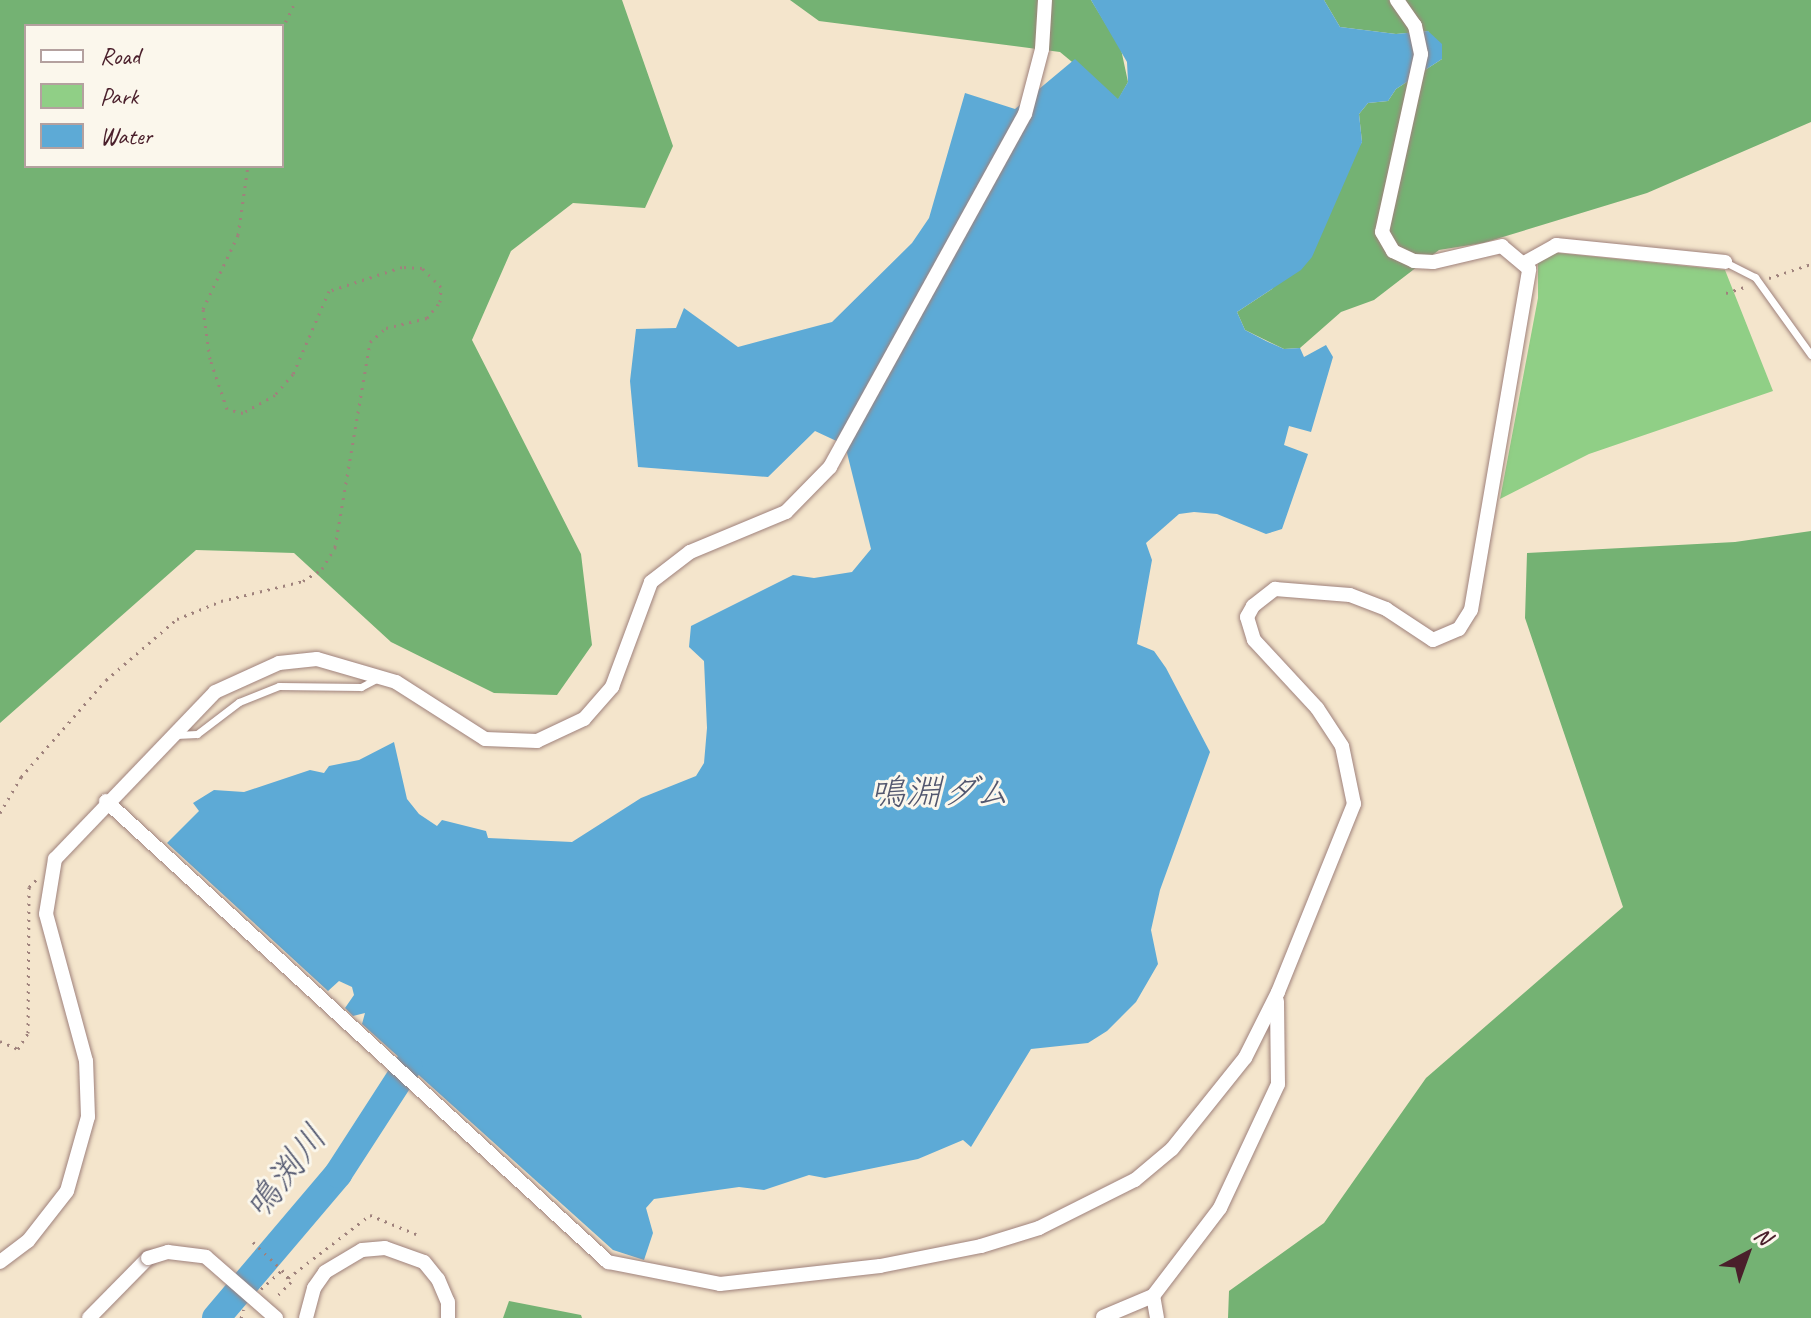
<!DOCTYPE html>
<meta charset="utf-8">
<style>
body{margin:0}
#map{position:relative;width:1811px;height:1318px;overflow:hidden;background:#f4e5cc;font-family:Caveat,"Klee One",sans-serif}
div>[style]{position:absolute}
.green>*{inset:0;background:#90cf86}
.forest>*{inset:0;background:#74b273}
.water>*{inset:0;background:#5daad6}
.river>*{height:28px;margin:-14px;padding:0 14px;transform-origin:14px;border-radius:14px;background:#5daad6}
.path>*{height:3px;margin-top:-1.5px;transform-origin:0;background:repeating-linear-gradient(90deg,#9f827c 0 2px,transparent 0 8px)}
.roads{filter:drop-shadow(0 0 2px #9f827c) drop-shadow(0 0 2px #9f827c)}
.service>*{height:7px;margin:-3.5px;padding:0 3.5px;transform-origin:3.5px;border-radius:3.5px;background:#fff}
.minor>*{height:14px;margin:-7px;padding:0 7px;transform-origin:7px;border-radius:7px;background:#fff}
.bridges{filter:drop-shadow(0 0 2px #9f827c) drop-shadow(0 0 2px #9f827c)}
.minor-bridge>*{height:14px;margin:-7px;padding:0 7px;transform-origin:7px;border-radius:7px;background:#fff}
span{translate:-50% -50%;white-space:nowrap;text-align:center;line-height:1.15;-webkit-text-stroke:6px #fbf7ec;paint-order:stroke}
.water-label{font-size:36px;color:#52576f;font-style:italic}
.legend{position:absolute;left:24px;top:24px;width:260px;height:144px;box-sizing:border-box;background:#fbf7ec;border:2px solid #b4a19f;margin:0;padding:10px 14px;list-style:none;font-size:24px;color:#4a1f2b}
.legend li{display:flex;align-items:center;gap:16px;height:40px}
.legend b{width:40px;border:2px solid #b4a19f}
.north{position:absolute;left:1707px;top:1214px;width:80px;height:80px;-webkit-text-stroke:6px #fbf7ec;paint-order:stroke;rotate:41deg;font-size:22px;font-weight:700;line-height:32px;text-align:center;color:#4a1f2b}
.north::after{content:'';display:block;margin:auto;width:28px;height:36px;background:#4a1f2b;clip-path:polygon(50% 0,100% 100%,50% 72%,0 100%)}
</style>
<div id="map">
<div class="green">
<div style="clip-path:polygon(1549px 252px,1725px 270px,1773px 391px,1589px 454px,1500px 499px,1538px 298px,1538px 260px)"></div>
</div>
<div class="forest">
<div style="clip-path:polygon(evenodd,0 0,622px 0,673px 146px,645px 208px,573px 203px,511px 251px,472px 340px,581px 554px,592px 645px,557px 695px,494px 693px,391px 642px,294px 553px,196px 550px,0 723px,0 0,26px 26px,282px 26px,282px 166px,26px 166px,26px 26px)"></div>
<div style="clip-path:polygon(790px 0,1091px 0,1121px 49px,1128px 82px,1118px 100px,1060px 52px,819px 21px)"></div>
<div style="clip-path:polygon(1324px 0,1811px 0,1811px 122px,1647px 193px,1483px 243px,1439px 250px,1374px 300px,1341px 312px,1300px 348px,1284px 349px,1245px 330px,1237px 312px,1272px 289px,1362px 142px,1359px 114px,1368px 103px,1388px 101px,1396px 89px,1442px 59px,1428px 31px,1396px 34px,1340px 27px)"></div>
<div style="clip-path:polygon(1811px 531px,1811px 1318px,1228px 1318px,1229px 1291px,1324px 1223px,1426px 1078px,1623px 907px,1525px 618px,1527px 553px,1735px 542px)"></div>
<div style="clip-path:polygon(509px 1301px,581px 1315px,582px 1318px,503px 1318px)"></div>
</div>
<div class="water">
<div style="clip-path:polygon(1091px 0,1324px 0,1340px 27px,1396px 34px,1428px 31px,1442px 44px,1442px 59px,1396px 89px,1388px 101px,1368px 103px,1359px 114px,1362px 142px,1312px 257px,1301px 270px,1237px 312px,1245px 330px,1266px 341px,1284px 349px,1300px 348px,1304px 357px,1326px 345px,1333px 357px,1311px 432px,1289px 426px,1284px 445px,1308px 454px,1282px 529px,1266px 534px,1217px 514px,1194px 512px,1179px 514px,1146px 543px,1152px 560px,1137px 644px,1154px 651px,1166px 668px,1210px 752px,1160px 890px,1151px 930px,1158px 964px,1136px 1002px,1107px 1031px,1088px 1043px,1031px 1049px,971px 1147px,963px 1140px,918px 1159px,825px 1178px,809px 1175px,764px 1190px,739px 1187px,654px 1199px,646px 1208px,653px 1233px,644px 1260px,613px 1250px,362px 1024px,365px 1013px,353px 1016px,345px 1008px,354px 995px,352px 987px,339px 981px,328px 991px,167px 843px,199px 811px,193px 803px,214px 790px,244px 792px,310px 770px,324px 773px,329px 766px,359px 760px,394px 742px,407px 799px,419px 814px,437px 826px,442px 820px,486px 831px,488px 838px,572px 842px,641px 798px,696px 776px,704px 763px,707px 728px,704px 661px,689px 647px,691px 626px,793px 575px,814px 578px,852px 572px,871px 549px,845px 445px,815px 431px,768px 477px,638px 467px,630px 381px,636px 329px,676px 328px,684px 308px,738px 347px,832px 322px,912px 243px,929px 218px,965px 93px,1015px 109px,1075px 59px,1118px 99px,1128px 82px,1127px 62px)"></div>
</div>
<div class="river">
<div style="left:216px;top:1318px;width:189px;rotate:-49.7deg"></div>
<div style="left:338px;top:1174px;width:129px;rotate:-57.1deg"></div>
</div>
<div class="path">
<div style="left:282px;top:29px;width:32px;rotate:-64deg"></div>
<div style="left:1769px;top:278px;width:44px;rotate:-18.4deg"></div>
<div style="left:1726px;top:293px;width:22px;rotate:-18deg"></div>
<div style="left:0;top:813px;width:42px;rotate:-59.7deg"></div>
<div style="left:21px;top:777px;width:129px;rotate:-48.8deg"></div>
<div style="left:106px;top:680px;width:94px;rotate:-40.7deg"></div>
<div style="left:177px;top:619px;width:48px;rotate:-22.2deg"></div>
<div style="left:221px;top:601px;width:84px;rotate:-13.7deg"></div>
<div style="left:303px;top:581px;width:22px;rotate:-32deg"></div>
<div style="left:322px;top:569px;width:26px;rotate:-59deg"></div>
<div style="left:335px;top:547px;width:208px;rotate:-80.3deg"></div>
<div style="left:370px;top:342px;width:21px;rotate:-41deg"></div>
<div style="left:386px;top:328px;width:42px;rotate:-13.7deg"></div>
<div style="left:427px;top:318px;width:21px;rotate:-51deg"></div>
<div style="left:440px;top:302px;width:15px;rotate:-86deg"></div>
<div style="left:441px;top:287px;width:27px;rotate:-135deg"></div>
<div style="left:422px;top:268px;width:20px;rotate:-177deg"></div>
<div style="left:402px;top:267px;width:77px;rotate:161.8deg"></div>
<div style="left:329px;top:291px;width:90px;rotate:113.4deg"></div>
<div style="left:293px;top:374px;width:28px;rotate:131deg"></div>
<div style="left:275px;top:395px;width:37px;rotate:151deg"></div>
<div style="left:243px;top:413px;width:16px;rotate:-166deg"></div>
<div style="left:227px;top:409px;width:53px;rotate:-108.8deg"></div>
<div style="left:210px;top:359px;width:50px;rotate:-98deg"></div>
<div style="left:203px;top:309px;width:82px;rotate:-64.7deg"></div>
<div style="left:238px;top:235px;width:70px;rotate:-81.8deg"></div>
<div style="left:0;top:1041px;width:20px;rotate:24deg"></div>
<div style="left:18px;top:1049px;width:19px;rotate:-58deg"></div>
<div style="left:28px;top:1033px;width:146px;rotate:-89.6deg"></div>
<div style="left:29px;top:887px;width:11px;rotate:-45deg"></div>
<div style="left:253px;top:1242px;width:40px;rotate:44deg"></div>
<div style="left:288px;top:1278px;width:103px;rotate:-37.5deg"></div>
<div style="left:370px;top:1215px;width:50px;rotate:22.4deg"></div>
<div style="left:261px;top:1289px;width:28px;rotate:-42deg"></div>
<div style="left:282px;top:1270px;width:15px;rotate:53deg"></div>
<div style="left:291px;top:1282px;width:23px;rotate:135deg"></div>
<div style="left:241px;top:1318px;width:9px;rotate:-72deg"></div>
</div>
<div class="roads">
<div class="service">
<div style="left:1725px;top:262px;width:34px;rotate:27deg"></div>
<div style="left:1755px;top:277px;width:96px;rotate:54.3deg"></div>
<div style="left:176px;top:735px;width:21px;rotate:-3deg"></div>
<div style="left:197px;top:734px;width:53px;rotate:-37.3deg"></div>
<div style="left:239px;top:702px;width:43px;rotate:-21.8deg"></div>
<div style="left:279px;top:686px;width:82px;rotate:0.7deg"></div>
<div style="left:361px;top:687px;width:19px;rotate:-28deg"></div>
</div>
<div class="minor">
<div style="left:1524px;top:263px;width:37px;rotate:-29deg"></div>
<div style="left:1556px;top:245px;width:170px;rotate:5.7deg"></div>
<div style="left:106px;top:801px;width:682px;rotate:42.56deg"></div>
<div style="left:608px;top:1262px;width:114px;rotate:11.1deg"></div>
<div style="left:720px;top:1284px;width:161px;rotate:-6.4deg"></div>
<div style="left:880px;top:1266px;width:103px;rotate:-11.2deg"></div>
<div style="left:981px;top:1246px;width:61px;rotate:-17.2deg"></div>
<div style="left:1039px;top:1228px;width:107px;rotate:-26.6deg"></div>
<div style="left:1135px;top:1180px;width:48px;rotate:-40deg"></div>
<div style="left:1172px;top:1149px;width:117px;rotate:-51.3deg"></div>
<div style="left:1245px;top:1058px;width:74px;rotate:-63.4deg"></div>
<div style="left:1278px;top:992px;width:203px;rotate:-68deg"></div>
<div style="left:1354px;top:804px;width:59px;rotate:-101.7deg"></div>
<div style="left:1342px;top:746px;width:45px;rotate:-123.3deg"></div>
<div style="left:1317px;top:708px;width:93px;rotate:-132.8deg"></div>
<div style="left:1254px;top:640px;width:24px;rotate:-107deg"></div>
<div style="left:1247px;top:617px;width:13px;rotate:-61deg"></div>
<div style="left:1253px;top:606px;width:28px;rotate:-38deg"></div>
<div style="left:1275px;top:589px;width:75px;rotate:4.6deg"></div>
<div style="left:1350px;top:595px;width:39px;rotate:21deg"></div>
<div style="left:1386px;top:609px;width:56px;rotate:33.4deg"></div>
<div style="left:1433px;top:640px;width:28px;rotate:-23deg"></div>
<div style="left:1459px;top:629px;width:22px;rotate:-58deg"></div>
<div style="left:1471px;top:610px;width:346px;rotate:-80.3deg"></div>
<div style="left:1529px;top:269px;width:35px;rotate:-140deg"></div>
<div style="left:1502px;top:246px;width:71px;rotate:166.9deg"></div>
<div style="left:1433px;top:262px;width:19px;rotate:-177deg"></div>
<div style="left:1414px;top:261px;width:23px;rotate:-155deg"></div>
<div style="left:1393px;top:251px;width:22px;rotate:-120deg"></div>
<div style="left:1382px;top:232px;width:182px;rotate:-77.6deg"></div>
<div style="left:1421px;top:54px;width:29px;rotate:-102deg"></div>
<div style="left:1415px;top:26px;width:32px;rotate:-125deg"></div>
<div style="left:0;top:1262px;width:35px;rotate:-37deg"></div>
<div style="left:28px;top:1241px;width:63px;rotate:-52deg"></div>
<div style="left:67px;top:1191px;width:77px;rotate:-74.2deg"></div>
<div style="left:88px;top:1117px;width:56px;rotate:-92deg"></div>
<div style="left:86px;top:1061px;width:152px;rotate:-105.2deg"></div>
<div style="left:46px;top:914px;width:56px;rotate:-80.7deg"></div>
<div style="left:55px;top:859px;width:231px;rotate:-46.2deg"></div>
<div style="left:215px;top:692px;width:70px;rotate:-24.4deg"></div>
<div style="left:279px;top:663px;width:38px;rotate:-6deg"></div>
<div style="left:317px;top:659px;width:82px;rotate:16.2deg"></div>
<div style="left:396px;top:682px;width:106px;rotate:32.6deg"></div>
<div style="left:485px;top:739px;width:52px;rotate:2.2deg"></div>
<div style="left:537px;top:741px;width:52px;rotate:-25.1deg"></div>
<div style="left:584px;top:719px;width:43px;rotate:-48.8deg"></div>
<div style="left:612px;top:687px;width:112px;rotate:-69.6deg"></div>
<div style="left:651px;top:582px;width:49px;rotate:-37.6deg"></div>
<div style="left:690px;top:552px;width:104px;rotate:-22.6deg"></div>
<div style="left:786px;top:512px;width:63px;rotate:-45.6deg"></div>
<div style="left:830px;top:467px;width:403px;rotate:-61.1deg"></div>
<div style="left:1025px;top:114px;width:67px;rotate:-75.3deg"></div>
<div style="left:1042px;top:49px;width:49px;rotate:-86.5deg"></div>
<div style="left:1103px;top:1317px;width:54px;rotate:-22.8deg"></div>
<div style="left:89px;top:1318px;width:84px;rotate:-45.5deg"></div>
<div style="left:306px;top:1318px;width:31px;rotate:-75deg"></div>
<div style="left:314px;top:1288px;width:19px;rotate:-55deg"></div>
<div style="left:325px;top:1272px;width:43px;rotate:-30.7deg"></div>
<div style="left:362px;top:1250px;width:23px;rotate:-5deg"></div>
<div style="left:385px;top:1248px;width:41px;rotate:19.7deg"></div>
<div style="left:424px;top:1262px;width:22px;rotate:51deg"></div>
<div style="left:438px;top:1279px;width:25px;rotate:67deg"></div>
<div style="left:448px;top:1302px;width:16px;rotate:90deg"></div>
<div style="left:1157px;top:1318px;width:22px;rotate:-100deg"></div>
<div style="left:1153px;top:1296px;width:111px;rotate:-52.7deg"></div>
<div style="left:1220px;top:1208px;width:137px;rotate:-64.9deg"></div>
<div style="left:1278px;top:1084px;width:83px;rotate:-90.7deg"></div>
</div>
</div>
<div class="bridges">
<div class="minor-bridge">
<div style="left:148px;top:1258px;width:21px;rotate:-17deg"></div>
<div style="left:168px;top:1252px;width:38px;rotate:7deg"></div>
<div style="left:206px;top:1257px;width:93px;rotate:41.1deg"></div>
</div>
</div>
<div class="water-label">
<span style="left:940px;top:793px">鳴淵ダム</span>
<span style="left:286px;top:1172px;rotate:-52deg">鳴渕川</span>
</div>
<ul class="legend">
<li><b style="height:10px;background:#fff"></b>Road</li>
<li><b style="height:22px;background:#90cf86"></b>Park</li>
<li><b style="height:22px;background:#5daad6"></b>Water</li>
</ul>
<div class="north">N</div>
</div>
